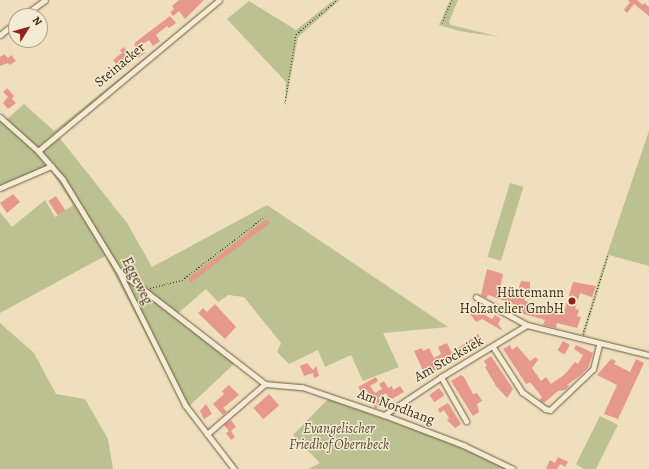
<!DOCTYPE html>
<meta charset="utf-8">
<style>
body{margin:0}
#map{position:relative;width:649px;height:469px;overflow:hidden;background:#f0dfbd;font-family:Alegreya,serif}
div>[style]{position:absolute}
.green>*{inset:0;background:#bbc190;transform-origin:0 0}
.building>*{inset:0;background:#e6988b;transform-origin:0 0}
.path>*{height:1px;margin-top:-0.5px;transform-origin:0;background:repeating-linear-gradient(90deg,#3e2d15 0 1px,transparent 0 3px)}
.roads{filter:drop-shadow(0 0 1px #6a5a3f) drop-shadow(0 0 1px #6a5a3f)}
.minor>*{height:5px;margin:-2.5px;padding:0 2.5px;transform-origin:2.5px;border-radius:2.5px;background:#f5ead4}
.dots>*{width:11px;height:11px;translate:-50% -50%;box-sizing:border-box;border:2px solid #f5ead4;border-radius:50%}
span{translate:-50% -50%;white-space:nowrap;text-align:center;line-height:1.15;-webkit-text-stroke:3px #f5ead4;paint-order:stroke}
.street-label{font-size:14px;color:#3e2d15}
.poi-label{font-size:14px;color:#3e2d15}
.right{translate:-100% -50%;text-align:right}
.park-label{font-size:14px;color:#574b2e;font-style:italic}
.north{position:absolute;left:8px;top:8px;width:40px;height:40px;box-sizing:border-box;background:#f5ead4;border:1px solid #ac9e88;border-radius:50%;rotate:53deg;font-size:11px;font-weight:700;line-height:16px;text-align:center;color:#3e2d15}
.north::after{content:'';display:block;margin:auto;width:14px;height:18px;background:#8f2418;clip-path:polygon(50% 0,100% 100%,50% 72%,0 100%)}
</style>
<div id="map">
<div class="green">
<div style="clip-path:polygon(217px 0,223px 0,59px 137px,127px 223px,152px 267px,267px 205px,448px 327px,383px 333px,399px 367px,363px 381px,351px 355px,325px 367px,318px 350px,289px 364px,277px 352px,281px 343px,244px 297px,228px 295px,218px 302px,206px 289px,176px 315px,234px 364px,185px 410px,105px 256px,0 313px,0 212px,12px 227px,45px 200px,55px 217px,73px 205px,49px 168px,0 189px,0 114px,6px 120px,24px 104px,54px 131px)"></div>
<div style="clip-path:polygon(334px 0,340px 0,298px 37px,285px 107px,286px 82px,227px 19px,249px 1px,296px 30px)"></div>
<div style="clip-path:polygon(450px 0,458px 0,449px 22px,451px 25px,500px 37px,459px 31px,439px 25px)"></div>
<div style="clip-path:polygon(649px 131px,649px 266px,609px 255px,584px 337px,582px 334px,601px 272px)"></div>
<div style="left:510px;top:183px;width:14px;height:77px;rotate:17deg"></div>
<div style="clip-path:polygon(0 323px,34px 353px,56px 394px,85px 399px,108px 439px,113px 469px,0 469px)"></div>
<div style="clip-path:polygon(328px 399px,452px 443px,507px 469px,308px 469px,320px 463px,293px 435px)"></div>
<div style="clip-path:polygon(600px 416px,618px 425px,596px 469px,584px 469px,576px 464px)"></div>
</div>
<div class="building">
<div style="clip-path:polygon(179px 0,204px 0,185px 19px,179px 11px,173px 16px,170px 12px,174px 9px,172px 6px)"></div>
<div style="clip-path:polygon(628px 0,637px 0,643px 5px,644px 3px,649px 7px,649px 16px,634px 4px,627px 13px,624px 10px,630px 2px)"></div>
<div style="clip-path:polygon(170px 16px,176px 23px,169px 28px,167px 26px,156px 35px,160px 41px,153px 46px,149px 40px,140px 46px,145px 53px,138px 58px,135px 54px,125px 61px,129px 65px,123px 69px,116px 64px,113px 60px,122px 53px,120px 50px,124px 47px,129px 53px,136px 47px,134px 44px,137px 41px)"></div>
<div style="clip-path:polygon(4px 54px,8px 58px,11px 55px,16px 61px,10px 65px,8px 63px,0 66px,0 57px)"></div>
<div style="clip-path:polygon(7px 88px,14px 96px,12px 99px,16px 103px,8px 109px,3px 103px,8px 97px,3px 92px)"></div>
<div style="clip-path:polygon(13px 194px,20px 202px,7px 213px,0 203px)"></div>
<div style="left:56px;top:196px;width:17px;height:9px;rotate:57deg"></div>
<div style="left:267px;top:219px;width:5px;height:99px;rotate:53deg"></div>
<div style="clip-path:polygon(487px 269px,503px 274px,500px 288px,517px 294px,521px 281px,530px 282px,530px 290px,527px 290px,524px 300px,540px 309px,547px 307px,564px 312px,573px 282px,596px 286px,592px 297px,580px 293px,575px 309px,579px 310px,577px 316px,581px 317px,577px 328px,557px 323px,556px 328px,543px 325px,545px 320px,520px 313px,522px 307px,488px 295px,486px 298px,481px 295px)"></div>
<div style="clip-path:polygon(215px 304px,236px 327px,225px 339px,198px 313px,203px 308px,207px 312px)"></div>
<div style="clip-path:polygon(478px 306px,484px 309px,485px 315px,492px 319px,495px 315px,501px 319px,498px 324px,503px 331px,482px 319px,476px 322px,470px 314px)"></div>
<div style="clip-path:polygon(478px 334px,482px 341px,477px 343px,479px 346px,463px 352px,465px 354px,426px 377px,414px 351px,422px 348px,423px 351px,429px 348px,434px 358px,441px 354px,438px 347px,447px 343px,452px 353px)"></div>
<div style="left:563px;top:341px;width:8px;height:11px;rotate:30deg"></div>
<div style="clip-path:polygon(510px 345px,512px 350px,517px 346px,530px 361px,536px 357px,538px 360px,532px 368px,541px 381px,546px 377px,551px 384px,565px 374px,575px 362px,578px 364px,583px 355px,574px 349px,576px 345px,593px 353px,588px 368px,581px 375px,567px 385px,569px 386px,565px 390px,558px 391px,544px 403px,539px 400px,542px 397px,530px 382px,526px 384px,503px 349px)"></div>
<div style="clip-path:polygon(491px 356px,513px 389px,507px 398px,496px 386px,485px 367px,487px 366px,484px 361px)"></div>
<div style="clip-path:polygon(611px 359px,616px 361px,614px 364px,630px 372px,636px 359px,644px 363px,618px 419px,604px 414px,617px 385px,597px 375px)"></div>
<div style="clip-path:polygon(307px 363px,313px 370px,316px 366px,319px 376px,314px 378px,313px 373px,304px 376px,300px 366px)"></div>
<div style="clip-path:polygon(461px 375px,464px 377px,473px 394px,477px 393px,482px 401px,477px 404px,479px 412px,473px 416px,451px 381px)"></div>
<div style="clip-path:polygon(376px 377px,378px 381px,370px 386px,375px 393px,382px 389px,379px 384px,384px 381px,388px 388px,392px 386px,393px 390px,400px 386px,404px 392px,390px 400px,386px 393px,378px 398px,382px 403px,381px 406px,375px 408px,367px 390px,362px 393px,358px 387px)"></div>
<div style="clip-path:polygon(229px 385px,239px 395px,223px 408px,227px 412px,223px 415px,213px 404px,224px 394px,222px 391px)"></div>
<div style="left:439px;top:388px;width:9px;height:12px;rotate:54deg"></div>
<div style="left:269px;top:394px;width:15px;height:21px;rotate:48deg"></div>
<div style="clip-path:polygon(448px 403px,461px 424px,455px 428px,447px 420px,449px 418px,444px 410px,440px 413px,438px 409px)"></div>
<div style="clip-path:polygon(206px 404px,212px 414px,204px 419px,200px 411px)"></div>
<div style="clip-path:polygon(231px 420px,236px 427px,231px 431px,235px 437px,231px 440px,226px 433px,229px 431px,224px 425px)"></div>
<div style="clip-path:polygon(558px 457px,568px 462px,565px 467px,560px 464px,557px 469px,546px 469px,550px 460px,555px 463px)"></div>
</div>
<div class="path">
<div style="left:442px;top:23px;width:25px;rotate:-67deg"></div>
<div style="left:285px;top:103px;width:70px;rotate:-80.9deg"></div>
<div style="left:296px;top:34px;width:53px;rotate:-39.7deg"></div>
<div style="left:150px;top:288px;width:33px;rotate:-14deg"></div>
<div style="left:182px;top:280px;width:105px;rotate:-37.6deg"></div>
<div style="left:583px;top:334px;width:83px;rotate:-72.4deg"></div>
</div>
<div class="roads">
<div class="minor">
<div style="left:23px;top:16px;width:27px;rotate:-36deg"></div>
<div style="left:0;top:35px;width:21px;rotate:-39deg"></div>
<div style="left:0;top:117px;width:51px;rotate:41.8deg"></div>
<div style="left:38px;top:151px;width:38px;rotate:49deg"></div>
<div style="left:63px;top:180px;width:105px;rotate:58.6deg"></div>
<div style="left:118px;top:270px;width:151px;rotate:63.6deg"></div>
<div style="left:185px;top:405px;width:81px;rotate:52.6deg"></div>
<div style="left:38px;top:151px;width:236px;rotate:-39.8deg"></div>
<div style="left:0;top:188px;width:56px;rotate:-23.3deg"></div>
<div style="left:118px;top:270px;width:186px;rotate:37.8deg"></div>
<div style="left:265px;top:384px;width:37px;rotate:5deg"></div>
<div style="left:302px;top:387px;width:87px;rotate:18.9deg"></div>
<div style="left:384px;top:415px;width:85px;rotate:20.8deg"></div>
<div style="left:463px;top:445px;width:55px;rotate:25.6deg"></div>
<div style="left:476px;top:297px;width:58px;rotate:28.8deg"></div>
<div style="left:527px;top:325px;width:126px;rotate:13.8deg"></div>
<div style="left:493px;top:347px;width:54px;rotate:57.2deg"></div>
<div style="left:522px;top:392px;width:29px;rotate:36deg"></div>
<div style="left:545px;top:409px;width:5px;rotate:11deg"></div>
<div style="left:550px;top:410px;width:59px;rotate:-43.6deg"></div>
<div style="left:593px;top:369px;width:25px;rotate:-76deg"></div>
<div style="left:441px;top:377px;width:51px;rotate:60.4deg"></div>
<div style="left:384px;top:415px;width:69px;rotate:-33.7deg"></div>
<div style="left:441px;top:377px;width:100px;rotate:-31.2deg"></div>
<div style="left:207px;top:434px;width:77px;rotate:-40.8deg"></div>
</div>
</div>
<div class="dots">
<div style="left:572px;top:301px;background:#8f2418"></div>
</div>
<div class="street-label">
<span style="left:120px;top:65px;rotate:-40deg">Steinacker</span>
<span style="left:137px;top:281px;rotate:63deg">Eggeweg</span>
<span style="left:449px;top:359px;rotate:-30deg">Am Stocksiek</span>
<span style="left:396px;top:407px;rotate:20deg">Am Nordhang</span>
</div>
<div class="poi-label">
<span class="right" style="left:564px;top:301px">Hüttemann<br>Holzatelier GmbH</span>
</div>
<div class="park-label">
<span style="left:339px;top:437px">Evangelischer<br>Friedhof Obernbeck</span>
</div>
<div class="north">N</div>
</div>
